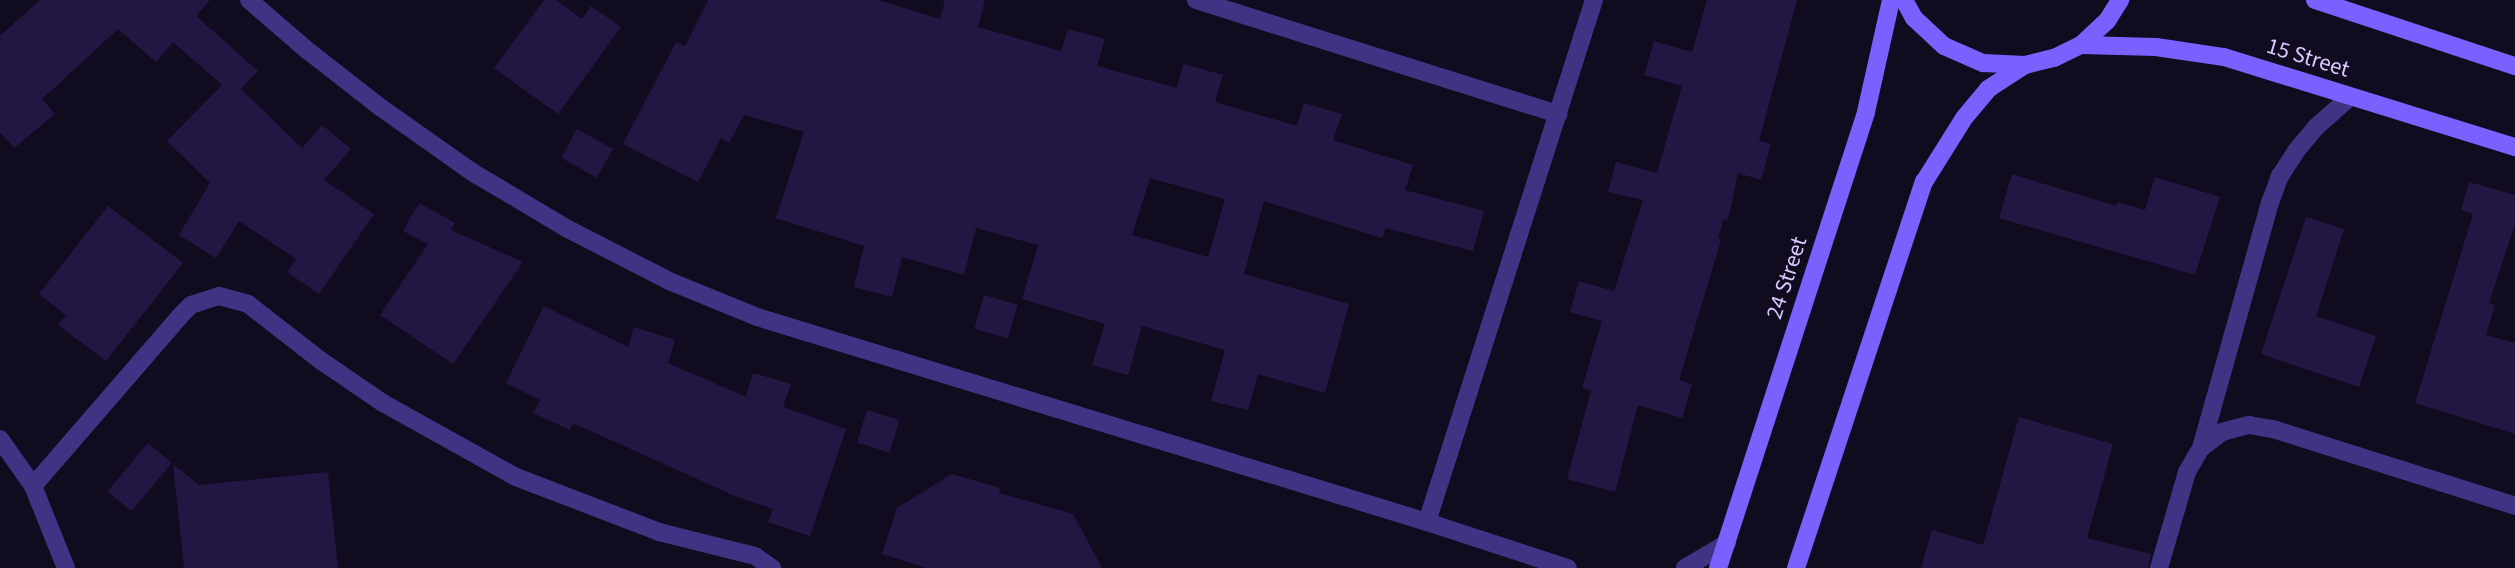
<!DOCTYPE html>
<style>
body{margin:0}
#map{position:relative;width:2515px;height:568px;overflow:hidden;background:#110b20;font-family:"Source Sans 3",sans-serif}
div>[style]{position:absolute}
.building>*{inset:0;background:#241643;transform-origin:0 0}
.lane>*{height:18px;margin:-9px;padding:0 9px;transform-origin:9px;border-radius:9px;background:#3f3383}
.street>*{height:18px;margin:-9px;padding:0 9px;transform-origin:9px;border-radius:9px;background:#3f3383}
.secondary>*{height:18px;margin:-9px;padding:0 9px;transform-origin:9px;border-radius:9px;background:#7861ff}
span{translate:-50% -50%;white-space:nowrap;text-align:center;line-height:1.15;-webkit-text-stroke:5px #110b20;paint-order:stroke}
.street-label{font-size:23px;color:#d7caff}
</style>
<div id="map">
<div class="building">
<div style="clip-path:polygon(40px 0,210px 0,196px 16px,258px 71px,241px 89px,302px 148px,322px 125px,351px 149px,324px 180px,374px 214px,319px 294px,287px 272px,296px 259px,239px 221px,216px 258px,179px 235px,210px 183px,167px 141px,222px 85px,173px 42px,156px 62px,118px 29px,42px 99px,55px 114px,14px 148px,0 132px,0 36px)"></div>
<div style="clip-path:polygon(544px 0,556px 0,582px 19px,591px 6px,621px 27px,558px 114px,494px 68px)"></div>
<div style="clip-path:polygon(evenodd,708px 0,878px 0,940px 19px,945px 0,985px 0,978px 27px,1061px 51px,1068px 29px,1105px 39px,1097px 66px,1177px 88px,1183px 64px,1223px 75px,1215px 102px,1297px 126px,1304px 103px,1342px 114px,1333px 140px,1413px 165px,1405px 190px,1484px 211px,1473px 251px,1386px 228px,1382px 238px,1264px 201px,1244px 274px,1349px 304px,1325px 393px,1258px 374px,1248px 410px,1211px 401px,1225px 350px,1142px 326px,1128px 375px,1092px 365px,1105px 324px,1022px 299px,1038px 245px,976px 228px,964px 275px,902px 257px,892px 297px,854px 287px,864px 246px,776px 218px,804px 132px,744px 115px,729px 143px,721px 138px,698px 182px,623px 144px,676px 42px,685px 46px,708px 0,1150px 178px,1225px 199px,1208px 257px,1132px 235px,1150px 178px)"></div>
<div style="clip-path:polygon(1707px 0,1797px 0,1759px 141px,1771px 144px,1761px 180px,1738px 173px,1728px 220px,1724px 219px,1718px 238px,1721px 240px,1679px 380px,1692px 384px,1682px 418px,1638px 405px,1615px 492px,1567px 479px,1591px 391px,1582px 388px,1602px 321px,1570px 312px,1579px 281px,1614px 291px,1643px 200px,1608px 192px,1616px 162px,1657px 173px,1682px 86px,1644px 75px,1654px 41px,1692px 52px)"></div>
<div style="left:577px;top:129px;width:41px;height:33px;rotate:29deg"></div>
<div style="clip-path:polygon(2012px 174px,2116px 206px,2117px 202px,2145px 210px,2155px 177px,2220px 197px,2195px 275px,1999px 218px)"></div>
<div style="clip-path:polygon(2469px 182px,2515px 195px,2515px 224px,2489px 303px,2495px 305px,2486px 335px,2515px 343px,2515px 434px,2415px 403px,2473px 214px,2461px 210px)"></div>
<div style="clip-path:polygon(419px 203px,455px 223px,451px 230px,523px 262px,453px 364px,380px 315px,428px 244px,403px 231px)"></div>
<div style="clip-path:polygon(108px 206px,183px 263px,106px 361px,58px 325px,66px 315px,39px 294px)"></div>
<div style="clip-path:polygon(2306px 217px,2344px 229px,2316px 316px,2376px 336px,2359px 387px,2261px 354px)"></div>
<div style="left:984px;top:295px;width:35px;height:35px;rotate:16deg"></div>
<div style="clip-path:polygon(544px 306px,628px 347px,634px 327px,675px 340px,668px 363px,746px 397px,753px 373px,791px 384px,783px 407px,846px 429px,810px 536px,768px 522px,773px 509px,735px 496px,573px 423px,570px 430px,533px 413px,540px 400px,506px 383px)"></div>
<div style="left:867px;top:410px;width:34px;height:34px;rotate:17deg"></div>
<div style="clip-path:polygon(2019px 417px,2113px 444px,2087px 538px,2151px 554px,2148px 568px,1921px 568px,1932px 530px,1983px 545px)"></div>
<div style="left:148px;top:443px;width:31px;height:63px;rotate:40deg"></div>
<div style="clip-path:polygon(173px 464px,199px 485px,328px 472px,338px 568px,184px 568px)"></div>
<div style="clip-path:polygon(952px 474px,1000px 488px,999px 493px,1073px 514px,1102px 568px,927px 568px,882px 554px,897px 508px)"></div>
</div>
<div class="lane">
<div style="left:2201px;top:448px;width:255px;rotate:-74.3deg"></div>
<div style="left:2270px;top:203px;width:29px;rotate:-70deg"></div>
<div style="left:2280px;top:176px;width:30px;rotate:-57deg"></div>
<div style="left:2296px;top:151px;width:30px;rotate:-50deg"></div>
<div style="left:2315px;top:128px;width:47px;rotate:-41.5deg"></div>
</div>
<div class="street">
<div style="left:249px;top:0;width:77px;rotate:40.8deg"></div>
<div style="left:307px;top:50px;width:93px;rotate:38deg"></div>
<div style="left:380px;top:107px;width:113px;rotate:35.2deg"></div>
<div style="left:472px;top:172px;width:112px;rotate:30.7deg"></div>
<div style="left:568px;top:229px;width:114px;rotate:27.2deg"></div>
<div style="left:669px;top:281px;width:95px;rotate:22.2deg"></div>
<div style="left:757px;top:317px;width:701px;rotate:17.01deg"></div>
<div style="left:1427px;top:522px;width:148px;rotate:18.1deg"></div>
<div style="left:1196px;top:0;width:380px;rotate:17.5deg"></div>
<div style="left:0;top:439px;width:57px;rotate:54.9deg"></div>
<div style="left:33px;top:486px;width:88px;rotate:68.1deg"></div>
<div style="left:33px;top:486px;width:225px;rotate:-49.1deg"></div>
<div style="left:180px;top:316px;width:16px;rotate:-45deg"></div>
<div style="left:191px;top:305px;width:29px;rotate:-18deg"></div>
<div style="left:219px;top:296px;width:30px;rotate:15deg"></div>
<div style="left:248px;top:304px;width:91px;rotate:37.9deg"></div>
<div style="left:320px;top:360px;width:76px;rotate:34.3deg"></div>
<div style="left:383px;top:403px;width:152px;rotate:29.1deg"></div>
<div style="left:516px;top:477px;width:153px;rotate:21deg"></div>
<div style="left:659px;top:532px;width:99px;rotate:14deg"></div>
<div style="left:755px;top:556px;width:21px;rotate:35deg"></div>
<div style="left:1427px;top:522px;width:548px;rotate:-72.26deg"></div>
<div style="left:1685px;top:568px;width:49px;rotate:-30.8deg"></div>
<div style="left:2159px;top:568px;width:100px;rotate:-73.7deg"></div>
<div style="left:2187px;top:472px;width:28px;rotate:-60deg"></div>
<div style="left:2201px;top:448px;width:26px;rotate:-37deg"></div>
<div style="left:2222px;top:432px;width:28px;rotate:-15deg"></div>
<div style="left:2249px;top:425px;width:27px;rotate:10deg"></div>
<div style="left:2276px;top:430px;width:251px;rotate:17.6deg"></div>
</div>
<div class="secondary">
<div style="left:1904px;top:0;width:21px;rotate:61deg"></div>
<div style="left:1914px;top:18px;width:41px;rotate:43deg"></div>
<div style="left:1944px;top:46px;width:43px;rotate:23.6deg"></div>
<div style="left:1983px;top:63px;width:42px;rotate:2.7deg"></div>
<div style="left:2025px;top:65px;width:30px;rotate:-14deg"></div>
<div style="left:2054px;top:58px;width:30px;rotate:-26deg"></div>
<div style="left:2081px;top:45px;width:35px;rotate:-43deg"></div>
<div style="left:2107px;top:21px;width:25px;rotate:-58deg"></div>
<div style="left:2315px;top:0;width:211px;rotate:18.3deg"></div>
<div style="left:2081px;top:45px;width:75px;rotate:1.5deg"></div>
<div style="left:2156px;top:47px;width:69px;rotate:8.4deg"></div>
<div style="left:2224px;top:57px;width:305px;rotate:17.2deg"></div>
<div style="left:1718px;top:568px;width:479px;rotate:-72deg"></div>
<div style="left:1866px;top:112px;width:115px;rotate:-77.4deg"></div>
<div style="left:1796px;top:568px;width:407px;rotate:-71.7deg"></div>
<div style="left:1924px;top:182px;width:75px;rotate:-58deg"></div>
<div style="left:1964px;top:118px;width:38px;rotate:-50deg"></div>
<div style="left:1988px;top:89px;width:44px;rotate:-33deg"></div>
</div>
<div class="street-label">
<span style="left:2308px;top:58px;rotate:17deg">15 Street</span>
<span style="left:1787px;top:278px;rotate:-72deg">24 Street</span>
</div>
</div>
